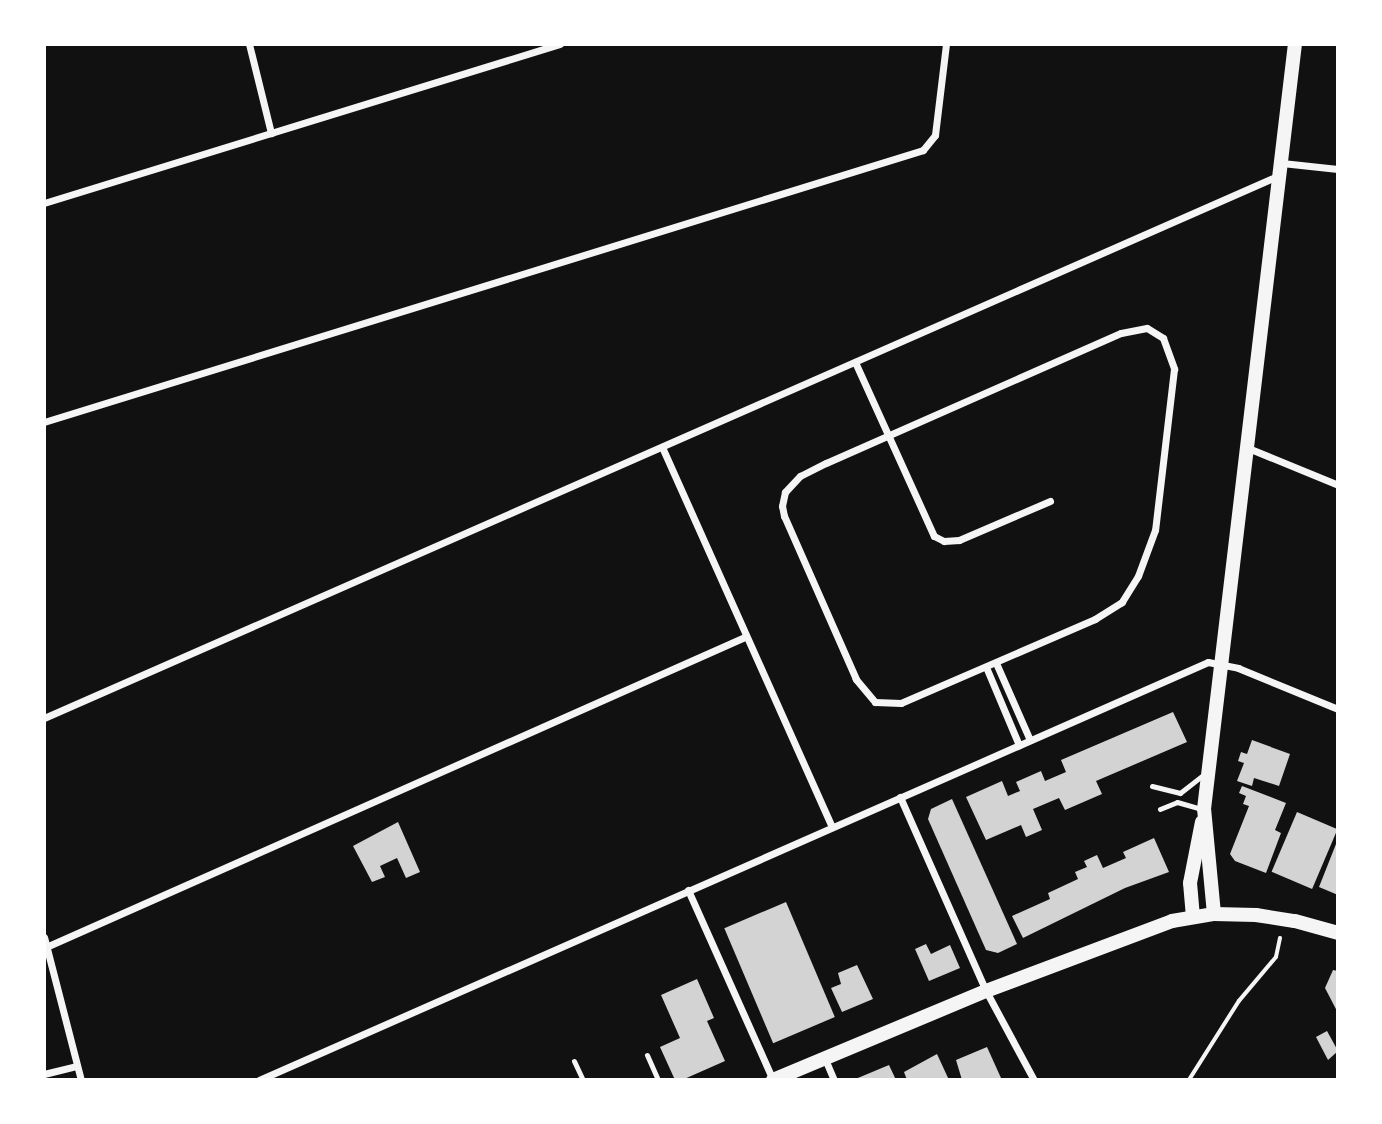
<!DOCTYPE html>
<style>
body{margin:0}
#map{position:relative;width:1382px;height:1124px;overflow:hidden;background:#111;font-family:"IBM Plex Sans",sans-serif}
div>[style]{position:absolute}
.building>*{inset:0;background:#d3d3d3;transform-origin:0 0}
.path>*{height:3.5px;margin:-1.75px;padding:0 1.75px;transform-origin:1.75px;border-radius:1.75px;background:#f5f5f5}
.service>*{height:5px;margin:-2.5px;padding:0 2.5px;transform-origin:2.5px;border-radius:2.5px;background:#f5f5f5}
.minor>*{height:7px;margin:-3.5px;padding:0 3.5px;transform-origin:3.5px;border-radius:3.5px;background:#f5f5f5}
.secondary>*{height:14px;margin:-7px;padding:0 7px;transform-origin:7px;border-radius:7px;background:#f5f5f5}
span{translate:-50% -50%;white-space:nowrap;text-align:center;line-height:1.15;-webkit-text-stroke:5px #fff;paint-order:stroke}
.frame{position:absolute;inset:0;border:46px solid #fff;pointer-events:none}
</style>
<div id="map">
<div class="building">
<div style="clip-path:polygon(1173px 712px,1187px 742px,1096px 781px,1102px 794px,1065px 810px,1059px 798px,1033px 809px,1042px 830px,1026px 837px,1021px 825px,986px 840px,966px 797px,1002px 781px,1008px 796px,1020px 791px,1016px 782px,1041px 771px,1045px 781px,1066px 772px,1061px 760px)"></div>
<div style="clip-path:polygon(1252px 740px,1290px 754px,1279px 786px,1254px 778px,1252px 786px,1237px 781px,1244px 763px,1238px 761px,1241px 752px,1247px 754px)"></div>
<div style="clip-path:polygon(1242px 786px,1286px 803px,1275px 830px,1281px 833px,1266px 873px,1235px 861px,1230px 854px,1249px 806px,1243px 804px,1246px 796px,1239px 793px)"></div>
<div style="clip-path:polygon(952px 799px,1017px 944px,998px 953px,986px 950px,928px 819px,931px 809px)"></div>
<div style="left:1297px;top:812px;width:44px;height:65px;rotate:23deg"></div>
<div style="clip-path:polygon(398px 822px,420px 872px,406px 878px,397px 858px,380px 866px,385px 877px,372px 882px,353px 846px)"></div>
<div style="clip-path:polygon(1154px 838px,1169px 872px,1125px 888px,1023px 938px,1012px 916px,1050px 899px,1048px 893px,1078px 879px,1075px 872px,1087px 867px,1084px 861px,1097px 855px,1103px 868px,1126px 858px,1123px 852px)"></div>
<div style="clip-path:polygon(1336px 844px,1338px 845px,1338px 895px,1319px 887px)"></div>
<div style="left:786px;top:902px;width:125px;height:67px;rotate:67deg"></div>
<div style="clip-path:polygon(926px 944px,931px 954px,950px 945px,960px 968px,929px 981px,915px 949px)"></div>
<div style="clip-path:polygon(857px 965px,873px 999px,842px 1012px,831px 988px,841px 984px,838px 973px)"></div>
<div style="clip-path:polygon(1333px 970px,1338px 971px,1338px 1013px,1325px 988px)"></div>
<div style="clip-path:polygon(697px 979px,714px 1018px,707px 1021px,725px 1061px,682px 1080px,675px 1080px,660px 1047px,680px 1038px,661px 995px)"></div>
<div style="clip-path:polygon(1327px 1031px,1338px 1051px,1328px 1060px,1316px 1037px)"></div>
<div style="clip-path:polygon(987px 1047px,1001px 1078px,962px 1080px,956px 1060px)"></div>
<div style="clip-path:polygon(937px 1054px,949px 1080px,907px 1080px,904px 1072px)"></div>
<div style="clip-path:polygon(889px 1065px,896px 1080px,853px 1080px)"></div>
</div>
<div class="path">
<div style="left:1189px;top:1080px;width:93px;rotate:-57.7deg"></div>
<div style="left:1239px;top:1001px;width:57px;rotate:-49.9deg"></div>
<div style="left:1276px;top:957px;width:19px;rotate:-78deg"></div>
</div>
<div class="service">
<div style="left:1152px;top:786px;width:29px;rotate:14deg"></div>
<div style="left:1180px;top:793px;width:29px;rotate:-38deg"></div>
<div style="left:1160px;top:809px;width:18px;rotate:-22deg"></div>
<div style="left:1177px;top:802px;width:25px;rotate:16deg"></div>
<div style="left:647px;top:1055px;width:27px;rotate:66deg"></div>
<div style="left:574px;top:1061px;width:21px;rotate:65deg"></div>
</div>
<div class="minor">
<div style="left:249px;top:44px;width:92px;rotate:76.1deg"></div>
<div style="left:1282px;top:163px;width:56px;rotate:6.1deg"></div>
<div style="left:44px;top:203px;width:540px;rotate:-17.13deg"></div>
<div style="left:1147px;top:328px;width:19px;rotate:32deg"></div>
<div style="left:1163px;top:338px;width:33px;rotate:70deg"></div>
<div style="left:1174px;top:369px;width:162px;rotate:96.7deg"></div>
<div style="left:1155px;top:530px;width:49px;rotate:110.3deg"></div>
<div style="left:1138px;top:576px;width:31px;rotate:122deg"></div>
<div style="left:1122px;top:602px;width:32px;rotate:148deg"></div>
<div style="left:1095px;top:619px;width:211px;rotate:156.6deg"></div>
<div style="left:901px;top:703px;width:26px;rotate:-178deg"></div>
<div style="left:875px;top:702px;width:30px;rotate:-130deg"></div>
<div style="left:856px;top:679px;width:178px;rotate:-113.8deg"></div>
<div style="left:784px;top:516px;width:10px;rotate:-101deg"></div>
<div style="left:782px;top:506px;width:14px;rotate:-78deg"></div>
<div style="left:785px;top:492px;width:22px;rotate:-47deg"></div>
<div style="left:800px;top:476px;width:29px;rotate:-27deg"></div>
<div style="left:826px;top:463px;width:322px;rotate:-23.8deg"></div>
<div style="left:1121px;top:333px;width:26px;rotate:-11deg"></div>
<div style="left:855px;top:362px;width:191px;rotate:65.6deg"></div>
<div style="left:934px;top:536px;width:11px;rotate:27deg"></div>
<div style="left:944px;top:541px;width:15px;rotate:-4deg"></div>
<div style="left:959px;top:540px;width:99px;rotate:-23.2deg"></div>
<div style="left:44px;top:422px;width:920px;rotate:-17.19deg"></div>
<div style="left:923px;top:150px;width:19px;rotate:-51deg"></div>
<div style="left:935px;top:135px;width:92px;rotate:-83.1deg"></div>
<div style="left:662px;top:447px;width:416px;rotate:65.9deg"></div>
<div style="left:1248px;top:448px;width:97px;rotate:22.3deg"></div>
<div style="left:996px;top:663px;width:84px;rotate:66.2deg"></div>
<div style="left:986px;top:667px;width:85px;rotate:67.1deg"></div>
<div style="left:44px;top:718px;width:1350px;rotate:-23.72deg"></div>
<div style="left:900px;top:797px;width:212px;rotate:66.1deg"></div>
<div style="left:986px;top:991px;width:101px;rotate:61.7deg"></div>
<div style="left:688px;top:890px;width:208px;rotate:65.9deg"></div>
<div style="left:44px;top:937px;width:148px;rotate:75.5deg"></div>
<div style="left:46px;top:947px;width:765px;rotate:-23.92deg"></div>
<div style="left:825px;top:1059px;width:23px;rotate:67deg"></div>
<div style="left:44px;top:1074px;width:34px;rotate:-14deg"></div>
<div style="left:259px;top:1080px;width:1037px;rotate:-23.77deg"></div>
<div style="left:1208px;top:662px;width:31px;rotate:11deg"></div>
<div style="left:1238px;top:668px;width:108px;rotate:22.3deg"></div>
</div>
<div class="secondary">
<div style="left:1214px;top:914px;width:105px;rotate:-95.4deg"></div>
<div style="left:1204px;top:809px;width:770px;rotate:-83.22deg"></div>
<div style="left:1193px;top:917px;width:34px;rotate:-95deg"></div>
<div style="left:1190px;top:883px;width:62px;rotate:-78.9deg"></div>
<div style="left:773px;top:1080px;width:231px;rotate:-22.7deg"></div>
<div style="left:986px;top:991px;width:199px;rotate:-20.6deg"></div>
<div style="left:1172px;top:921px;width:43px;rotate:-9.5deg"></div>
<div style="left:1214px;top:914px;width:42px;rotate:1.4deg"></div>
<div style="left:1256px;top:915px;width:39px;rotate:9deg"></div>
<div style="left:1295px;top:921px;width:45px;rotate:15.6deg"></div>
</div>
<div class="frame"></div>
</div>
